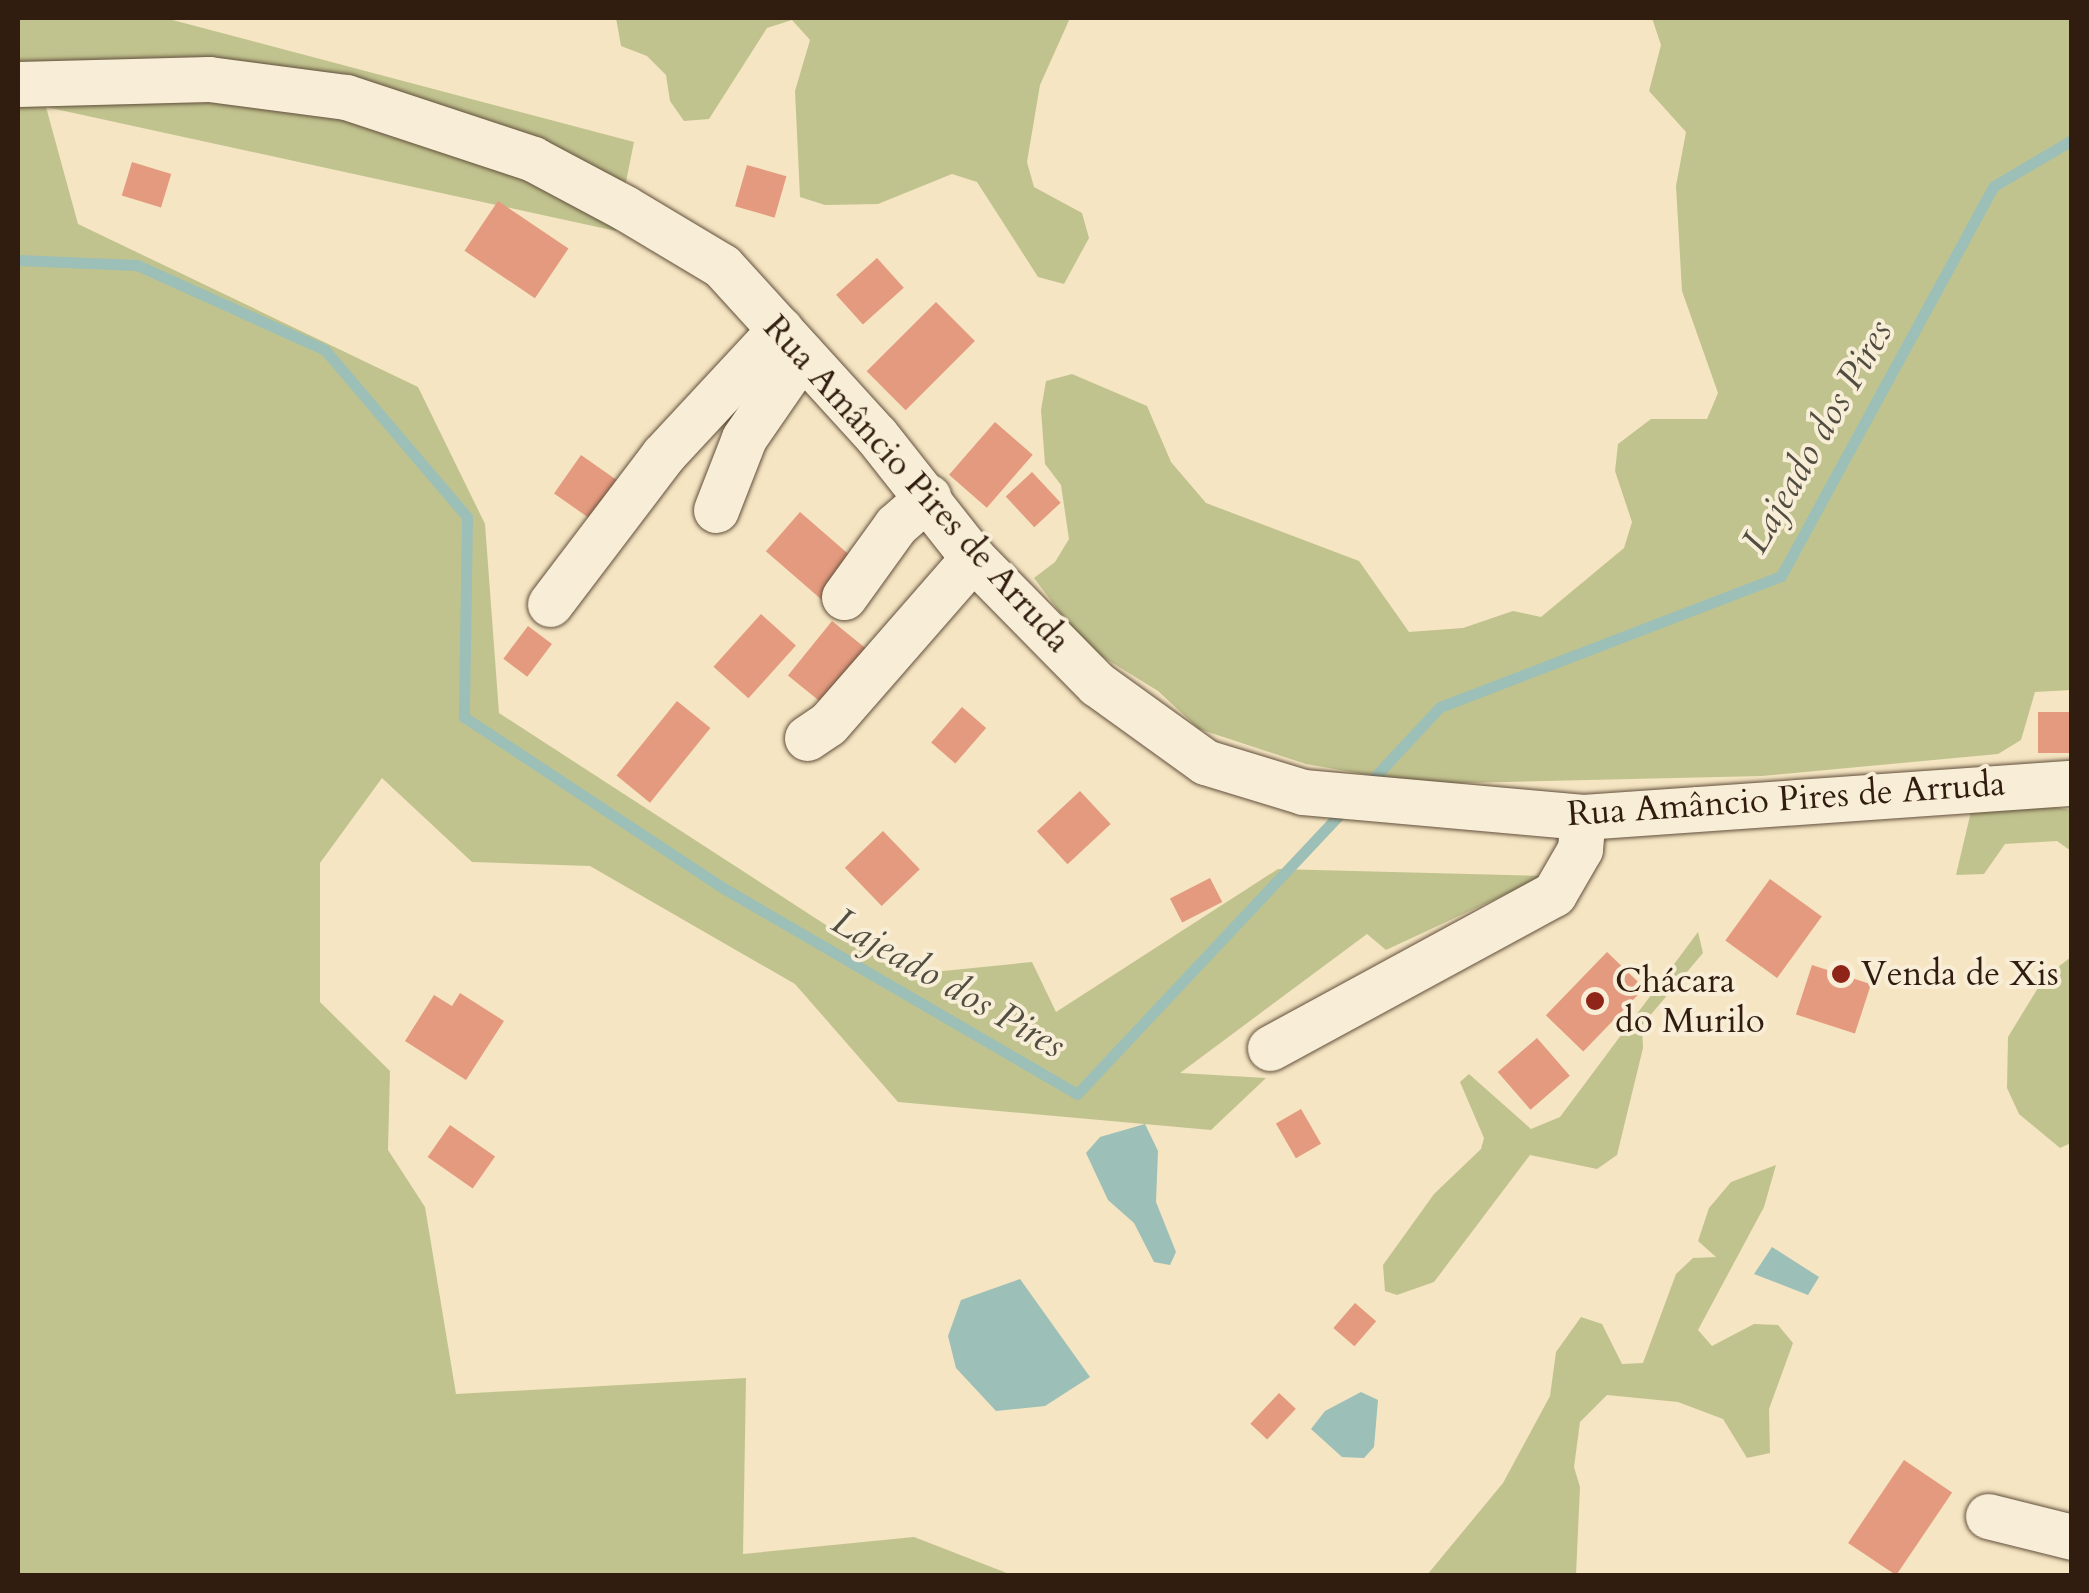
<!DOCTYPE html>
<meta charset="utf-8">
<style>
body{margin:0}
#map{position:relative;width:2089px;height:1593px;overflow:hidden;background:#f5e5c2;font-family:Cardo,serif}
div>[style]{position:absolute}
.green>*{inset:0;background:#c1c38f}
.water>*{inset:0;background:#9cbfb7}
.stream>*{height:11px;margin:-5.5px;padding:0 5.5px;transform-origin:5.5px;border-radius:5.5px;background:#9cbfb7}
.building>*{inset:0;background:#e49a7e;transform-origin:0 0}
.roads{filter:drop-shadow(0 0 2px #624f3c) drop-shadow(0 0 2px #624f3c)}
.minor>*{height:45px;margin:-22.5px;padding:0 22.5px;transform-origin:22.5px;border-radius:22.5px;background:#f8eed7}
.dots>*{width:28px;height:28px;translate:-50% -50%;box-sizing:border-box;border:5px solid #f8eed7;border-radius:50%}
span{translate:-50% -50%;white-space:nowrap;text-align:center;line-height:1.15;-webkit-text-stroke:8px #f8eed7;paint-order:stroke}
.street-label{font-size:35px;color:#311d0f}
.poi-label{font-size:35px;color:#311d0f}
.left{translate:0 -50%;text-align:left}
.water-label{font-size:38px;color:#514e41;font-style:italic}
.frame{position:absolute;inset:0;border:20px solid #311d0f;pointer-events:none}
</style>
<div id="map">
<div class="green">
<div style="clip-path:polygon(18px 18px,165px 18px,634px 142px,616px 231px,46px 107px,78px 224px,418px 387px,485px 524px,499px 713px,903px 975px,1032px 962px,1056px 1012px,1278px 869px,1545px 876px,1386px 950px,1367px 934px,1180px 1073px,1266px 1078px,1211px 1130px,898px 1102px,795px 984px,590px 866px,472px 862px,382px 778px,320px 863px,320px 1002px,390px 1071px,388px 1150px,425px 1207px,456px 1394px,746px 1378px,743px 1554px,914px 1537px,1012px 1575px,18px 1575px)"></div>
<div style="clip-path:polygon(616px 18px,1070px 18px,1040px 85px,1027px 162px,1034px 187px,1082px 213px,1089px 238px,1064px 284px,1038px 277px,977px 182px,952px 174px,878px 204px,825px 205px,800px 197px,795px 91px,810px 40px,792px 20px,767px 28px,709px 119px,684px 121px,670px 101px,666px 75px,647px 56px,621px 46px)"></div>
<div style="clip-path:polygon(1652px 18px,2071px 18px,2071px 690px,2035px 692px,2021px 740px,1998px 754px,1762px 776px,1420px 784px,1306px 764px,1199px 729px,1158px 691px,1085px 646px,1034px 578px,1055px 562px,1069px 539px,1061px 485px,1045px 464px,1041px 410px,1046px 381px,1072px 374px,1147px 406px,1171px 462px,1206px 503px,1359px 561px,1409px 632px,1463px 628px,1513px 611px,1541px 617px,1624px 548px,1632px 522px,1615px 471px,1618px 444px,1651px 419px,1707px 419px,1718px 393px,1682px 291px,1676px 186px,1686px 132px,1649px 91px,1661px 45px)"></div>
<div style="clip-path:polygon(1986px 795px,2071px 810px,2071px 851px,2057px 841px,2005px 844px,1984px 874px,1956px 875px,1973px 803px)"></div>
<div style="clip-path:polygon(1698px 932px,1703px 953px,1642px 1025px,1643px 1048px,1617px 1155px,1597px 1169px,1530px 1155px,1434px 1282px,1397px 1295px,1385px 1291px,1383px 1265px,1434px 1194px,1481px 1149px,1484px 1138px,1460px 1082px,1469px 1074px,1531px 1129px,1560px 1117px)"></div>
<div style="clip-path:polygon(2071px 957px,2071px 1143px,2060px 1148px,2019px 1114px,2007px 1088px,2008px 1037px,2044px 978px)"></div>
<div style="clip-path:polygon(1776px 1165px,1764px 1207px,1698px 1330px,1712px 1346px,1754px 1324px,1778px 1325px,1793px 1343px,1769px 1409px,1770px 1453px,1747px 1458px,1723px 1419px,1678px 1402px,1607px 1395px,1580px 1422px,1574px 1467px,1580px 1487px,1576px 1575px,1427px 1575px,1503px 1483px,1550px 1396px,1556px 1352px,1581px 1317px,1602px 1324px,1622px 1364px,1643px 1363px,1676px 1274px,1693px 1258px,1716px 1257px,1698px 1241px,1709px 1208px,1731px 1182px)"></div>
</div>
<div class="water">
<div style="clip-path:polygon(1145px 1124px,1158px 1151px,1156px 1202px,1176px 1252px,1170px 1265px,1154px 1262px,1134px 1223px,1108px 1200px,1086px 1153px,1100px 1137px)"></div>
<div style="clip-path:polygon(1772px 1247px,1819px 1277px,1808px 1295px,1754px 1274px)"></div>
<div style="clip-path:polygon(1020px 1279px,1090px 1377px,1045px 1406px,996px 1411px,956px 1368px,948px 1336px,961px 1300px)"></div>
<div style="clip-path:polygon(1361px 1392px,1378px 1400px,1374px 1447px,1364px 1458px,1342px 1457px,1311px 1429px,1325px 1411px)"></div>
</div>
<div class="stream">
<div style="left:18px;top:260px;width:119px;rotate:2.4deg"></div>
<div style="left:137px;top:265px;width:206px;rotate:24.3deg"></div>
<div style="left:325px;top:350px;width:219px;rotate:49.6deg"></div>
<div style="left:467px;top:517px;width:200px;rotate:90.9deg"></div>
<div style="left:464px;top:717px;width:313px;rotate:33.4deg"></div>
<div style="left:725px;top:889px;width:407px;rotate:30.2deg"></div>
<div style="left:1077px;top:1094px;width:391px;rotate:-46.8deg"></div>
<div style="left:1368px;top:784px;width:105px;rotate:-46.9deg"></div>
<div style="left:1440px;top:707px;width:365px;rotate:-21deg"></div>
<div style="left:1781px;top:576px;width:444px;rotate:-61.4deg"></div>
<div style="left:1994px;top:186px;width:91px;rotate:-30.5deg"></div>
</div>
<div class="building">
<div style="left:132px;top:162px;width:41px;height:35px;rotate:17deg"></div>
<div style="left:747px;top:165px;width:41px;height:43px;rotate:16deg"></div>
<div style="left:498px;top:201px;width:85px;height:60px;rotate:34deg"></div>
<div style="left:877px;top:258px;width:40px;height:55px;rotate:48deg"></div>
<div style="left:936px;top:302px;width:55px;height:98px;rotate:45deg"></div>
<div style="left:995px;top:422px;width:50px;height:70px;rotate:41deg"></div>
<div style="left:581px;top:455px;width:54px;height:47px;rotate:35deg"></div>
<div style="left:1032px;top:472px;width:42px;height:36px;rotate:47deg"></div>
<div style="left:800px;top:512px;width:74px;height:52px;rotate:41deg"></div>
<div style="left:761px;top:614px;width:47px;height:71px;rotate:42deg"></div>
<div style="left:832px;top:621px;width:58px;height:70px;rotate:39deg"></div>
<div style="left:528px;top:626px;width:30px;height:41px;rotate:37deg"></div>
<div style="left:677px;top:701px;width:43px;height:96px;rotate:39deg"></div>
<div style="left:962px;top:707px;width:32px;height:47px;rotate:41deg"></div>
<div style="left:2072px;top:712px;width:41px;height:34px;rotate:90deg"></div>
<div style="left:1080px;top:791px;width:45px;height:59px;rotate:47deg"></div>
<div style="left:883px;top:831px;width:53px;height:53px;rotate:46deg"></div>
<div style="left:1210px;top:878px;width:27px;height:45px;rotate:63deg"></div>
<div style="left:1770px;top:879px;width:64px;height:76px;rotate:36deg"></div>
<div style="left:1607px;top:952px;width:52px;height:88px;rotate:44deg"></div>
<div style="left:1812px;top:965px;width:62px;height:52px;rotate:18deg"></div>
<div style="clip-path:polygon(460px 993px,504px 1021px,466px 1080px,405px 1041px,434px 995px,452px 1006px)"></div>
<div style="left:1537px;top:1038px;width:50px;height:52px;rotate:49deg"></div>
<div style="left:1301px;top:1109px;width:40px;height:29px;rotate:60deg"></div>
<div style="left:450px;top:1125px;width:55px;height:39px;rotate:35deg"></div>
<div style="left:1355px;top:1303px;width:28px;height:33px;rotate:41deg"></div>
<div style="left:1279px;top:1393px;width:23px;height:42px;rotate:43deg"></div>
<div style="left:1904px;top:1460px;width:58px;height:100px;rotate:34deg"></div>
</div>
<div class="roads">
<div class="minor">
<div style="left:18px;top:84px;width:191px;rotate:-1.5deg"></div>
<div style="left:209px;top:79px;width:138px;rotate:7.5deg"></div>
<div style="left:346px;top:97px;width:197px;rotate:18.3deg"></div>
<div style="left:533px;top:159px;width:104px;rotate:28deg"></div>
<div style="left:625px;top:208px;width:113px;rotate:30.9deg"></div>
<div style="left:722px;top:266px;width:229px;rotate:47.7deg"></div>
<div style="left:876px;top:435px;width:157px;rotate:51.7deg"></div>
<div style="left:973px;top:558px;width:177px;rotate:45.5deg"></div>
<div style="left:1097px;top:684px;width:133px;rotate:35.8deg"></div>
<div style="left:1205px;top:762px;width:102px;rotate:17deg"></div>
<div style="left:1303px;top:792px;width:281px;rotate:5.1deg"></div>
<div style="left:1583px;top:817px;width:490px;rotate:-4deg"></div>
<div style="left:716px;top:510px;width:77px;rotate:-68.7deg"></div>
<div style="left:744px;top:438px;width:102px;rotate:-55.4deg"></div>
<div style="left:844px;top:597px;width:89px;rotate:-54.2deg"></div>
<div style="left:896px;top:525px;width:43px;rotate:-41.2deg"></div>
<div style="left:550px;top:604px;width:187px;rotate:-52.8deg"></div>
<div style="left:663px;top:455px;width:172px;rotate:-47.1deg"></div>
<div style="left:807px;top:738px;width:25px;rotate:-34deg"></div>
<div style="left:828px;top:724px;width:220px;rotate:-48.9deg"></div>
<div style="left:1270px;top:1048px;width:323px;rotate:-28.5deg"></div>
<div style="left:1554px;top:894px;width:52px;rotate:-60deg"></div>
<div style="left:1580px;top:849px;width:32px;rotate:-85deg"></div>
<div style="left:1988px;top:1516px;width:87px;rotate:14deg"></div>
</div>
</div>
<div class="dots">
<div style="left:1841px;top:974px;background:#8f2418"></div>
<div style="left:1595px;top:1001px;background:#8f2418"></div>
</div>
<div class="street-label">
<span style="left:917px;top:484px;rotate:48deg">Rua Amâncio Pires de Arruda</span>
<span style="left:1786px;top:799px;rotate:-4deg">Rua Amâncio Pires de Arruda</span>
</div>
<div class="poi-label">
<span class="left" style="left:1861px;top:974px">Venda de Xis</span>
<span class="left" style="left:1615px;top:1001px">Chácara<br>do Murilo</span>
</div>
<div class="water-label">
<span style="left:1818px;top:437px;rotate:-60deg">Lajeado dos Pires</span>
<span style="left:948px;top:984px;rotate:30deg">Lajeado dos Pires</span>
</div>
<div class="frame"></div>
</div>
